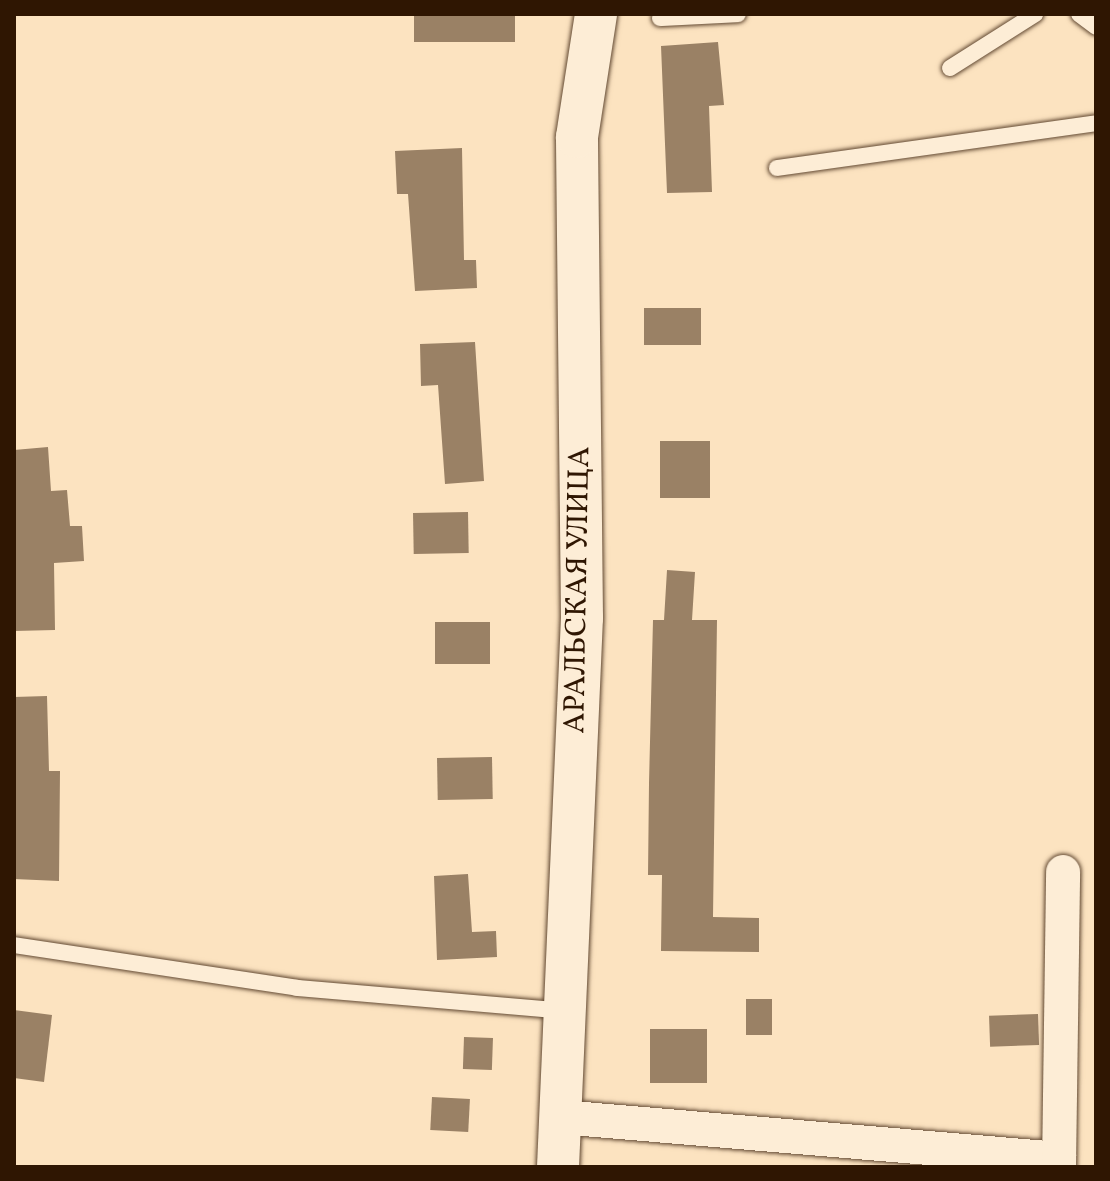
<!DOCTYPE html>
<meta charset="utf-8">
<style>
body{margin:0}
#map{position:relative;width:1110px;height:1181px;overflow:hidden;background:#fce3c0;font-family:Vollkorn,serif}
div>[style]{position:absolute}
.building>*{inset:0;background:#9a8165;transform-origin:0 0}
.roads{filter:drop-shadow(0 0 2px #624932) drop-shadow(0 0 2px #624932)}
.service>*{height:16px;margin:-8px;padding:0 8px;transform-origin:8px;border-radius:8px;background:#fdedd6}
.minor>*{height:34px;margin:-17px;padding:0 17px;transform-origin:17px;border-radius:17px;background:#fdedd6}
.tertiary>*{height:42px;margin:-21px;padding:0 21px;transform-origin:21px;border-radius:21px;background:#fdedd6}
span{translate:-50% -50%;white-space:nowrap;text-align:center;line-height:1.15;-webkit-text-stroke:6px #fdedd6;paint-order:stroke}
.street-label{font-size:30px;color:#2f1602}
.frame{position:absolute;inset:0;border:16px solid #2f1602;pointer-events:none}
</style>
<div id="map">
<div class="building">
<div style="left:414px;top:14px;width:101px;height:28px"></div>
<div style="clip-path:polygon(718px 42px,724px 105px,709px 106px,712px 192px,667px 193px,661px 46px)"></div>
<div style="clip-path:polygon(462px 148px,464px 260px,476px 260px,477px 288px,415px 291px,408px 194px,397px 194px,395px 151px)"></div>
<div style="left:644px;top:308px;width:57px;height:37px"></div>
<div style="clip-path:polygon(475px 342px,484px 481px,445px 484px,438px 385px,421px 386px,420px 344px)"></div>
<div style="left:660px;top:441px;width:50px;height:57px"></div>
<div style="clip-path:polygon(48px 447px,51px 491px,67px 490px,70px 526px,82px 526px,84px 561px,54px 563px,55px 630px,14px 631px,14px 450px)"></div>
<div style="left:468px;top:512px;width:41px;height:55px;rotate:89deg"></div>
<div style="clip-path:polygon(667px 570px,695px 572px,692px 620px,717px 620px,713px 917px,759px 918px,759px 952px,661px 951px,662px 875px,648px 875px,649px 783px,653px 620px,664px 620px)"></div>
<div style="left:490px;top:622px;width:42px;height:55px;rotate:90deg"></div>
<div style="clip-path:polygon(47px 696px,49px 771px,60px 771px,59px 881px,14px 879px,14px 697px)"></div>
<div style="left:492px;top:757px;width:42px;height:55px;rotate:89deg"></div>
<div style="clip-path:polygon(468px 874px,472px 932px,496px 931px,497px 957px,437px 960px,434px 876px)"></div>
<div style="left:746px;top:999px;width:26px;height:36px"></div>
<div style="clip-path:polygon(14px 1010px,52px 1015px,44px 1082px,14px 1078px)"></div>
<div style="left:1038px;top:1014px;width:31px;height:49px;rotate:88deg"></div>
<div style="left:650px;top:1029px;width:57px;height:54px"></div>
<div style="left:464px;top:1037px;width:29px;height:32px;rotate:2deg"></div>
<div style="left:432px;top:1097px;width:38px;height:33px;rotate:3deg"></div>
</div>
<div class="roads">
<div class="service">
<div style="left:1079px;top:14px;width:21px;rotate:37deg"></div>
<div style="left:660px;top:18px;width:78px;rotate:-2.9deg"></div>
<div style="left:950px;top:68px;width:101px;rotate:-32.4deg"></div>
<div style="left:777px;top:168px;width:322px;rotate:-8deg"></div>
<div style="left:14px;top:945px;width:286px;rotate:8.6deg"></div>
<div style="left:297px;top:988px;width:268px;rotate:4.9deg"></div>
</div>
<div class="minor">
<div style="left:560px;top:1117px;width:501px;rotate:4.81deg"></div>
<div style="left:1059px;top:1167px;width:295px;rotate:-89.2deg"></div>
</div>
<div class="tertiary">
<div style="left:558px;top:1167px;width:550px;rotate:-87.5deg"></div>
<div style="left:582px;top:618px;width:481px;rotate:-90.6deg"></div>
<div style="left:577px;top:137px;width:124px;rotate:-81.2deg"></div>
</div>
</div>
<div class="street-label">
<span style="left:578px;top:590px;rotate:-89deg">АРАЛЬСКАЯ УЛИЦА</span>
</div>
<div class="frame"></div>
</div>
